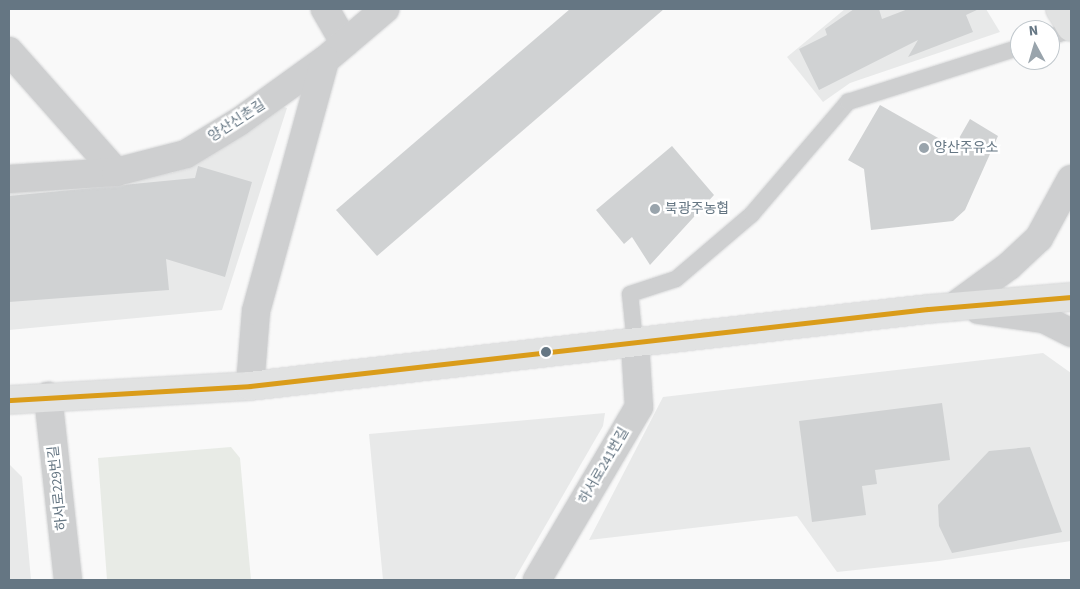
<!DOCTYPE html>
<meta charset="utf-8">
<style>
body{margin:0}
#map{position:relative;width:1080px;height:589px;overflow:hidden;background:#f9f9f9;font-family:"Source Sans 3","Noto Sans KR",sans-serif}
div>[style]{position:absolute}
.built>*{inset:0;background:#e8e9e9}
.green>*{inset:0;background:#e8ebe6}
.building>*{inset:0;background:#d0d2d3}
.roads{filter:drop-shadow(0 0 1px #d5d6d7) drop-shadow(0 0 1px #d5d6d7)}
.service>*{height:16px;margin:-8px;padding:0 8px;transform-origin:8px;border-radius:8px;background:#cecfd0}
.minor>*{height:28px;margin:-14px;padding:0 14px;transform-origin:14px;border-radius:14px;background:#cecfd0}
.tertiary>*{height:28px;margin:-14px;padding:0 14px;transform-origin:14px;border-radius:14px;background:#cecfd0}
.secondary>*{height:28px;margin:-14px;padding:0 14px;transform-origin:14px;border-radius:14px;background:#e1e2e2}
.bus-1>*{height:5px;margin:-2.5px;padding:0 2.5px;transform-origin:2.5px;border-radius:2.5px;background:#da9c1a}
.dots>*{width:14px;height:14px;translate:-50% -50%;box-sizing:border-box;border:2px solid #fff;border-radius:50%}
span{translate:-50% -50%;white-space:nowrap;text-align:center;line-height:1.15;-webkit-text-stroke:5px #fff;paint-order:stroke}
.street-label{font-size:14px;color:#657683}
.poi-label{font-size:14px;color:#657683}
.left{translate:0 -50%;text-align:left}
.frame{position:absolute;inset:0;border:10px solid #657683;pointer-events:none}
.north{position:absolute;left:1010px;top:20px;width:50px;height:50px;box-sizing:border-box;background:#fff;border:1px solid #c1c8cd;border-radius:50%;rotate:354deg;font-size:14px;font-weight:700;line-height:20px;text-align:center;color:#657683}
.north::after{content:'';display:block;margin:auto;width:18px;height:22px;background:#99a4ac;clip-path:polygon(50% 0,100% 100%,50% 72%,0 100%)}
</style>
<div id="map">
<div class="built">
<div style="clip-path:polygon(845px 9px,986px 9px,1000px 32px,850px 83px,823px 102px,787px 57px)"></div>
<div style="clip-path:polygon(271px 103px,287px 108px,222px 310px,9px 330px,9px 186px,172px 173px)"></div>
<div style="clip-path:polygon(1043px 353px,1071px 373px,1071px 541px,939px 561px,837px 572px,797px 516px,589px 540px,663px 397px)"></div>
<div style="clip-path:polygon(605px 413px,603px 426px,514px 580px,383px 580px,369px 434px)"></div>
<div style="clip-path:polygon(9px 464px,22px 477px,31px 580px,9px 580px)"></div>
</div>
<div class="green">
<div style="clip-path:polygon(231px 447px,240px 458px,251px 580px,107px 580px,98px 458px)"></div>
</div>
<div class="building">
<div style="clip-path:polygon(570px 9px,664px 9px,377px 256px,336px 210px)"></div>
<div style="clip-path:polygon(854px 9px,879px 9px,882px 19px,908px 9px,979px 9px,966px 15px,973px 32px,908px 57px,918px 40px,819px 90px,799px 49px,827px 35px,825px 29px)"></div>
<div style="clip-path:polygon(880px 105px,954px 147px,970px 119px,998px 136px,965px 210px,953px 221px,871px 230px,864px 169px,848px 160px)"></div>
<div style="clip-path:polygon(672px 146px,714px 195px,650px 265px,632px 237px,624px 244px,596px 210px)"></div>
<div style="clip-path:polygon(198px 166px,252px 182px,225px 277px,166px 259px,169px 290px,9px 302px,9px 196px,195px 178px)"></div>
<div style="clip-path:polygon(942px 403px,950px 460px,875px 470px,877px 484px,862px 486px,866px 515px,812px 522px,799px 421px)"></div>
<div style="clip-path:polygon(1030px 447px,1062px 532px,952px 553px,939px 526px,938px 505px,989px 451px)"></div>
</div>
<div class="roads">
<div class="service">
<div style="left:1050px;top:37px;width:22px;rotate:-18deg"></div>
<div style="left:635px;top:343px;width:49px;rotate:-95.8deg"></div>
<div style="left:630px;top:294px;width:48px;rotate:-18.1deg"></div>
<div style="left:676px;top:279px;width:100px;rotate:-40.5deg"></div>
<div style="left:752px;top:214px;width:148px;rotate:-49.4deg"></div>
<div style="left:848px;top:102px;width:181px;rotate:-17.7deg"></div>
</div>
<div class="minor">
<div style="left:325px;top:9px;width:39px;rotate:60deg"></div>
<div style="left:9px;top:51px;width:162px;rotate:48.5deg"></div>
<div style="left:9px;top:179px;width:107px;rotate:-3.7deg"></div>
<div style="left:116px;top:172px;width:72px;rotate:-14.4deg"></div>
<div style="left:186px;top:154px;width:63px;rotate:-31.4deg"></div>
<div style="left:240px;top:121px;width:105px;rotate:-35.7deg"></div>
<div style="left:325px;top:60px;width:79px;rotate:-40.4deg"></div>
<div style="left:250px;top:386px;width:75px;rotate:-85.4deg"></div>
<div style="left:256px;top:311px;width:260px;rotate:-74.6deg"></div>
<div style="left:48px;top:396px;width:185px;rotate:83.8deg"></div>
<div style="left:537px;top:580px;width:201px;rotate:-59.5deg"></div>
<div style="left:639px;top:407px;width:64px;rotate:-93.6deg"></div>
</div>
<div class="tertiary">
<div style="left:953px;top:307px;width:69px;rotate:-36.2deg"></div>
<div style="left:1009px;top:266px;width:41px;rotate:-43deg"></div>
<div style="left:1039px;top:238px;width:67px;rotate:-61.5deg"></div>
<div style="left:979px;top:310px;width:66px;rotate:7.9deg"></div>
<div style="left:1044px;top:319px;width:30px;rotate:27deg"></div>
</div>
<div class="secondary">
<div style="left:1060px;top:9px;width:21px;rotate:59deg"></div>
<div style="left:9px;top:400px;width:241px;rotate:-3.3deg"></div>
<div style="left:250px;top:386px;width:682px;rotate:-6.48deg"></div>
<div style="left:928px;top:309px;width:144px;rotate:-4.8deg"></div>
</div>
</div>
<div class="bus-1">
<div style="left:9px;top:400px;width:241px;rotate:-3.3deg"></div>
<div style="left:250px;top:386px;width:682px;rotate:-6.48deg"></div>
<div style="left:928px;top:309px;width:144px;rotate:-4.8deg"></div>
</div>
<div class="dots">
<div style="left:924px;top:148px;background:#99a4ac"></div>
<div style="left:655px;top:209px;background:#99a4ac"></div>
<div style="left:546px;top:352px;background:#657683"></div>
</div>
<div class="street-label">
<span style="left:237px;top:121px;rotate:-33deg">양산신촌길</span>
<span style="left:604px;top:466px;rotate:-60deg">하서로241번길</span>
<span style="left:58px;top:488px;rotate:-96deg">하서로229번길</span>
</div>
<div class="poi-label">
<span class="left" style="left:934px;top:148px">양산주유소</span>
<span class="left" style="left:665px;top:209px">북광주농협</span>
</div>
<div class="frame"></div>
<div class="north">N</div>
</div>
